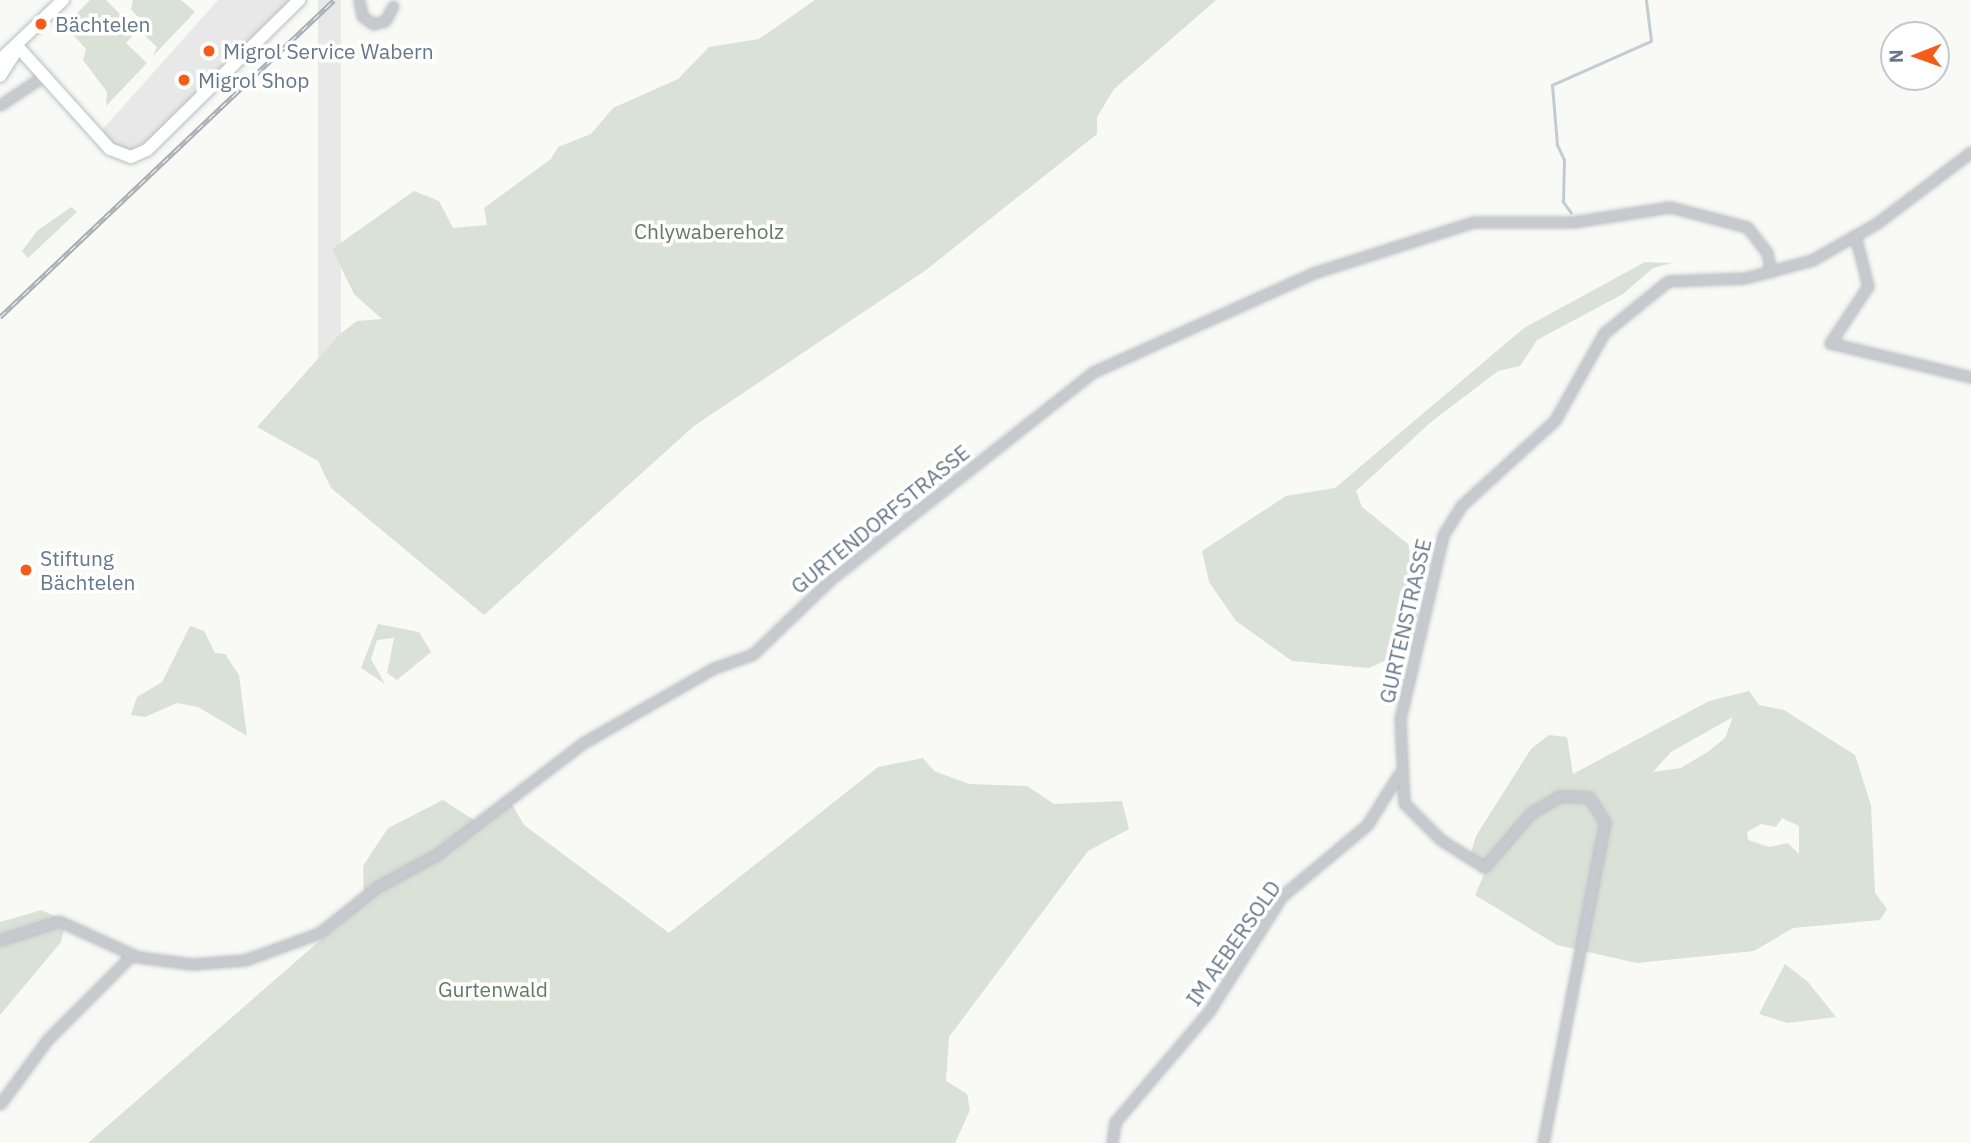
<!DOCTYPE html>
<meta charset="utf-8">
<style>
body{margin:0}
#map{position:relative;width:1971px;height:1143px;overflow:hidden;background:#f9f9f6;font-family:"IBM Plex Sans",sans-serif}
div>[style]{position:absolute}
.built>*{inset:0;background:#e7e8e7;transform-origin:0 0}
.green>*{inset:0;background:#dae1d7}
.stream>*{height:2.5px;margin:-1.25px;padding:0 1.25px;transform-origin:1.25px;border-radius:1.25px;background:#c2ccd2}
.roads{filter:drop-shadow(0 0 2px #b8bec3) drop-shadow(0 0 2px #b8bec3)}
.street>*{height:9px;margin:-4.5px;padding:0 4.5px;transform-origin:4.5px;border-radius:4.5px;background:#c6cacf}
.secondary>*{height:12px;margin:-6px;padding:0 6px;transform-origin:6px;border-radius:6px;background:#fff}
.rail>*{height:5px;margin-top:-2.5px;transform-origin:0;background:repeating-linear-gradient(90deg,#fff 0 8px,#a8aeb5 0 16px);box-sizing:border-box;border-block:2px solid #a8aeb5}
.dots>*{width:19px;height:19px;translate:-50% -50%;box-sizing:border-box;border:4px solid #fff;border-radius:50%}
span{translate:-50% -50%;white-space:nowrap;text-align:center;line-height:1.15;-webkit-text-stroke:7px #fff;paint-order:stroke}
.poi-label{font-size:21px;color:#65778a}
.left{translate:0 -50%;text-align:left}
.park-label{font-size:21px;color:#647b61}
.street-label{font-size:21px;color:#65778a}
.north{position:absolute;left:1880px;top:21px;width:70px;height:70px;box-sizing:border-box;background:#fff;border:2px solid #c1c9d0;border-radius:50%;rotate:269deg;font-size:19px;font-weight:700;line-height:28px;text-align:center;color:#65778a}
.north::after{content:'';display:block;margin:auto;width:24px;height:32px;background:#f55c1a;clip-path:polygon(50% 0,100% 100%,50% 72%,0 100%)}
</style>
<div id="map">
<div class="built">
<div style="clip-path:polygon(218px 0,291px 0,143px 149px,125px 153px,102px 135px,103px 129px)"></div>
<div style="left:318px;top:0;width:23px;height:433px"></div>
</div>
<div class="green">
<div style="clip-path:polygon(90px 0,106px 0,121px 15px,116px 21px,132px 36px,126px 43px,147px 63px,106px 106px,107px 92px,83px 60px,86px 49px,65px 26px)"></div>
<div style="clip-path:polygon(133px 0,181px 0,195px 12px,153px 56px,157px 47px,141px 32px,147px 25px,131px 10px)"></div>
<div style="clip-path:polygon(815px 0,1216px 0,1114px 89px,1097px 117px,1097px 134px,926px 270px,694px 426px,484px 615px,331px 488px,318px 461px,257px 427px,340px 334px,357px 321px,382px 319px,354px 294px,332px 249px,414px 191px,439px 201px,453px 228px,487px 225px,484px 208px,551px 159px,558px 147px,591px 134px,613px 108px,678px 79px,709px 47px,759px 39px)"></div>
<div style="clip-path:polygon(71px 207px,77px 212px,28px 258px,22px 251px,37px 231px)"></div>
<div style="clip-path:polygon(1645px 262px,1672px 263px,1653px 268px,1623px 294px,1537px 340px,1520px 366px,1498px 371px,1431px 422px,1356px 491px,1362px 507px,1408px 544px,1421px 597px,1413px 648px,1369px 668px,1292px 661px,1236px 621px,1209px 582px,1202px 551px,1286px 496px,1335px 488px,1524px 328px)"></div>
<div style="clip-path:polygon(378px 624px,419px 632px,431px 652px,397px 680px,387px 673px,394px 638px,377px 640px,371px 659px,385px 684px,361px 668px)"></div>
<div style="clip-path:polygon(190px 626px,204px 631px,215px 653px,225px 654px,239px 675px,247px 736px,198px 707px,177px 703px,145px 717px,131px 715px,137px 697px,162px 682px)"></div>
<div style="clip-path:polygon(evenodd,1749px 691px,1759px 705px,1784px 710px,1855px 755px,1871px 805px,1875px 893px,1887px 909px,1880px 920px,1793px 928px,1754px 951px,1637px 963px,1557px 945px,1475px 895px,1487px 868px,1469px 859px,1476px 836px,1531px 749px,1549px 735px,1567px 737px,1573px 774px,1709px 701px,1749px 691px,1733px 717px,1725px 738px,1709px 751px,1681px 768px,1653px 772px,1671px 752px,1733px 717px,1749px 691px,1782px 818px,1799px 826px,1799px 854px,1788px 843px,1769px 847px,1748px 840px,1747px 832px,1761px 824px,1776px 827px,1782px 818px)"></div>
<div style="clip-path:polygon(923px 758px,934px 771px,969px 784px,1027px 786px,1054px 804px,1122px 801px,1129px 829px,1088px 851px,949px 1037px,946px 1081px,967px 1094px,970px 1110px,955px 1143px,88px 1143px,364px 902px,363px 866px,388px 828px,443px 800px,480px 824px,510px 801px,524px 825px,669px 933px,878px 767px)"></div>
<div style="clip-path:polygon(42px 910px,66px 922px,61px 942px,0 1015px,0 922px)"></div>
<div style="clip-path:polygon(1785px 964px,1808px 982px,1836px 1017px,1787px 1023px,1759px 1014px)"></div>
</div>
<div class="stream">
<div style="left:1571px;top:213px;width:14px;rotate:-126deg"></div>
<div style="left:1563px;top:202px;width:42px;rotate:-88.6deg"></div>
<div style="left:1564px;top:160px;width:17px;rotate:-115deg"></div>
<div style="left:1557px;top:145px;width:60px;rotate:-94.8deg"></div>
<div style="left:1552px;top:85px;width:108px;rotate:-24deg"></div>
<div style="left:1651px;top:41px;width:41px;rotate:-97deg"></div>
</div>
<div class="roads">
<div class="street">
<div style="left:359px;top:0;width:16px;rotate:79deg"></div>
<div style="left:362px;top:16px;width:14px;rotate:36deg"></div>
<div style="left:373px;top:24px;width:12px;rotate:-14deg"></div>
<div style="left:385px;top:21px;width:17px;rotate:-62deg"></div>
<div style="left:0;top:105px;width:54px;rotate:-33.7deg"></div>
<div style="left:1855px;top:235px;width:53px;rotate:75.7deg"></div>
<div style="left:1868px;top:286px;width:69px;rotate:123.7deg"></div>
<div style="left:1830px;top:343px;width:145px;rotate:13.6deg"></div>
<div style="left:0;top:940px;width:62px;rotate:-17.9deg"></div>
<div style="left:59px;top:921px;width:87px;rotate:24.5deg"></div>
<div style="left:138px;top:957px;width:54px;rotate:7.4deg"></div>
<div style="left:192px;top:964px;width:53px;rotate:-4.3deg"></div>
<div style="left:245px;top:960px;width:79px;rotate:-20deg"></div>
<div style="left:319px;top:933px;width:74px;rotate:-38.4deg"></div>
<div style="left:377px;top:887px;width:67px;rotate:-28.5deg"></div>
<div style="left:436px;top:855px;width:185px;rotate:-37.3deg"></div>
<div style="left:583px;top:743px;width:151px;rotate:-29.8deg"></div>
<div style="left:714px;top:668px;width:41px;rotate:-19.7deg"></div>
<div style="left:753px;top:654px;width:108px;rotate:-43.9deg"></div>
<div style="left:831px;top:579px;width:334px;rotate:-38.3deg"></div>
<div style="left:1093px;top:372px;width:241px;rotate:-24.2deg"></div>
<div style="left:1313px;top:273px;width:168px;rotate:-17.7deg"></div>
<div style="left:1473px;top:222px;width:100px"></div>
<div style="left:1573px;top:222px;width:98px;rotate:-8.8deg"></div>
<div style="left:1670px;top:207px;width:80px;rotate:14.6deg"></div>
<div style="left:1747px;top:227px;width:33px;rotate:52deg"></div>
<div style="left:1767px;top:253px;width:19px;rotate:78deg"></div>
<div style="left:0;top:1104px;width:79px;rotate:-53.7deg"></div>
<div style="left:47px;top:1040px;width:120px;rotate:-45deg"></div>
<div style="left:1112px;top:1143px;width:21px;rotate:-82deg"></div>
<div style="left:1115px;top:1122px;width:145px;rotate:-49.7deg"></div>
<div style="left:1209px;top:1011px;width:136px;rotate:-57.6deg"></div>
<div style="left:1282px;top:896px;width:111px;rotate:-39.9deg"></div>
<div style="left:1367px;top:825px;width:60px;rotate:-57.9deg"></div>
<div style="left:1543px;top:1143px;width:327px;rotate:-79.1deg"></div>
<div style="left:1605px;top:822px;width:30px;rotate:-123deg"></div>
<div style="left:1589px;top:797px;width:29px;rotate:-178deg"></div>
<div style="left:1560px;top:796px;width:34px;rotate:150deg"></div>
<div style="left:1531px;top:813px;width:72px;rotate:131deg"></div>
<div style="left:1484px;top:867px;width:51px;rotate:-147.9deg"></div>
<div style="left:1441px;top:840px;width:52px;rotate:-135deg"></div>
<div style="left:1404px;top:803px;width:84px;rotate:-92.7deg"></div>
<div style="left:1400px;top:719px;width:189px;rotate:-76.8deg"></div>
<div style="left:1443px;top:535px;width:36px;rotate:-58deg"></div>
<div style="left:1462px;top:505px;width:126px;rotate:-42.4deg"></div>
<div style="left:1555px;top:420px;width:100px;rotate:-60.6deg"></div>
<div style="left:1604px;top:333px;width:82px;rotate:-39.1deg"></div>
<div style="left:1668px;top:281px;width:77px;rotate:-2.2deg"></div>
<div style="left:1745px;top:278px;width:69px;rotate:-15deg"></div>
<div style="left:1812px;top:260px;width:75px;rotate:-29.6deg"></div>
<div style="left:1877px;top:223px;width:118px;rotate:-37.1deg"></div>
</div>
<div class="secondary">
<div style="left:18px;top:47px;width:137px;rotate:48deg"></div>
<div style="left:110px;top:149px;width:22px;rotate:21deg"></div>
<div style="left:131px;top:157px;width:17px;rotate:-24deg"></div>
<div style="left:147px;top:150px;width:214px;rotate:-44.6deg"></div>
<div style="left:0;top:60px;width:87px;rotate:-43.6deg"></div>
<div style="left:0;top:76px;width:33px;rotate:-57deg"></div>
</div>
</div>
<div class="rail">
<div style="left:0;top:317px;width:460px;rotate:-43.5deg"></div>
</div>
<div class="dots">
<div style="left:41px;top:24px;background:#f55c1a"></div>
<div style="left:209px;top:51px;background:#f55c1a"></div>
<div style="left:184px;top:80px;background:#f55c1a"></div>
<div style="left:26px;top:570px;background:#f55c1a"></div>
</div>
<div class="poi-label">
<span class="left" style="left:55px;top:24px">Bächtelen</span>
<span class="left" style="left:223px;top:51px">Migrol Service Wabern</span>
<span class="left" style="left:198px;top:80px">Migrol Shop</span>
<span class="left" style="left:40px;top:570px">Stiftung<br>Bächtelen</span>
</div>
<div class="park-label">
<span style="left:709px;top:231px">Chlywabereholz</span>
<span style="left:493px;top:989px">Gurtenwald</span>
</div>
<div class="street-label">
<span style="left:880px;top:519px;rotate:-39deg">GURTENDORFSTRASSE</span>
<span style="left:1405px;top:621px;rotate:-77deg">GURTENSTRASSE</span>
<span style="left:1233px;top:943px;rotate:-55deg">IM AEBERSOLD</span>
</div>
<div class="north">N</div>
</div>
